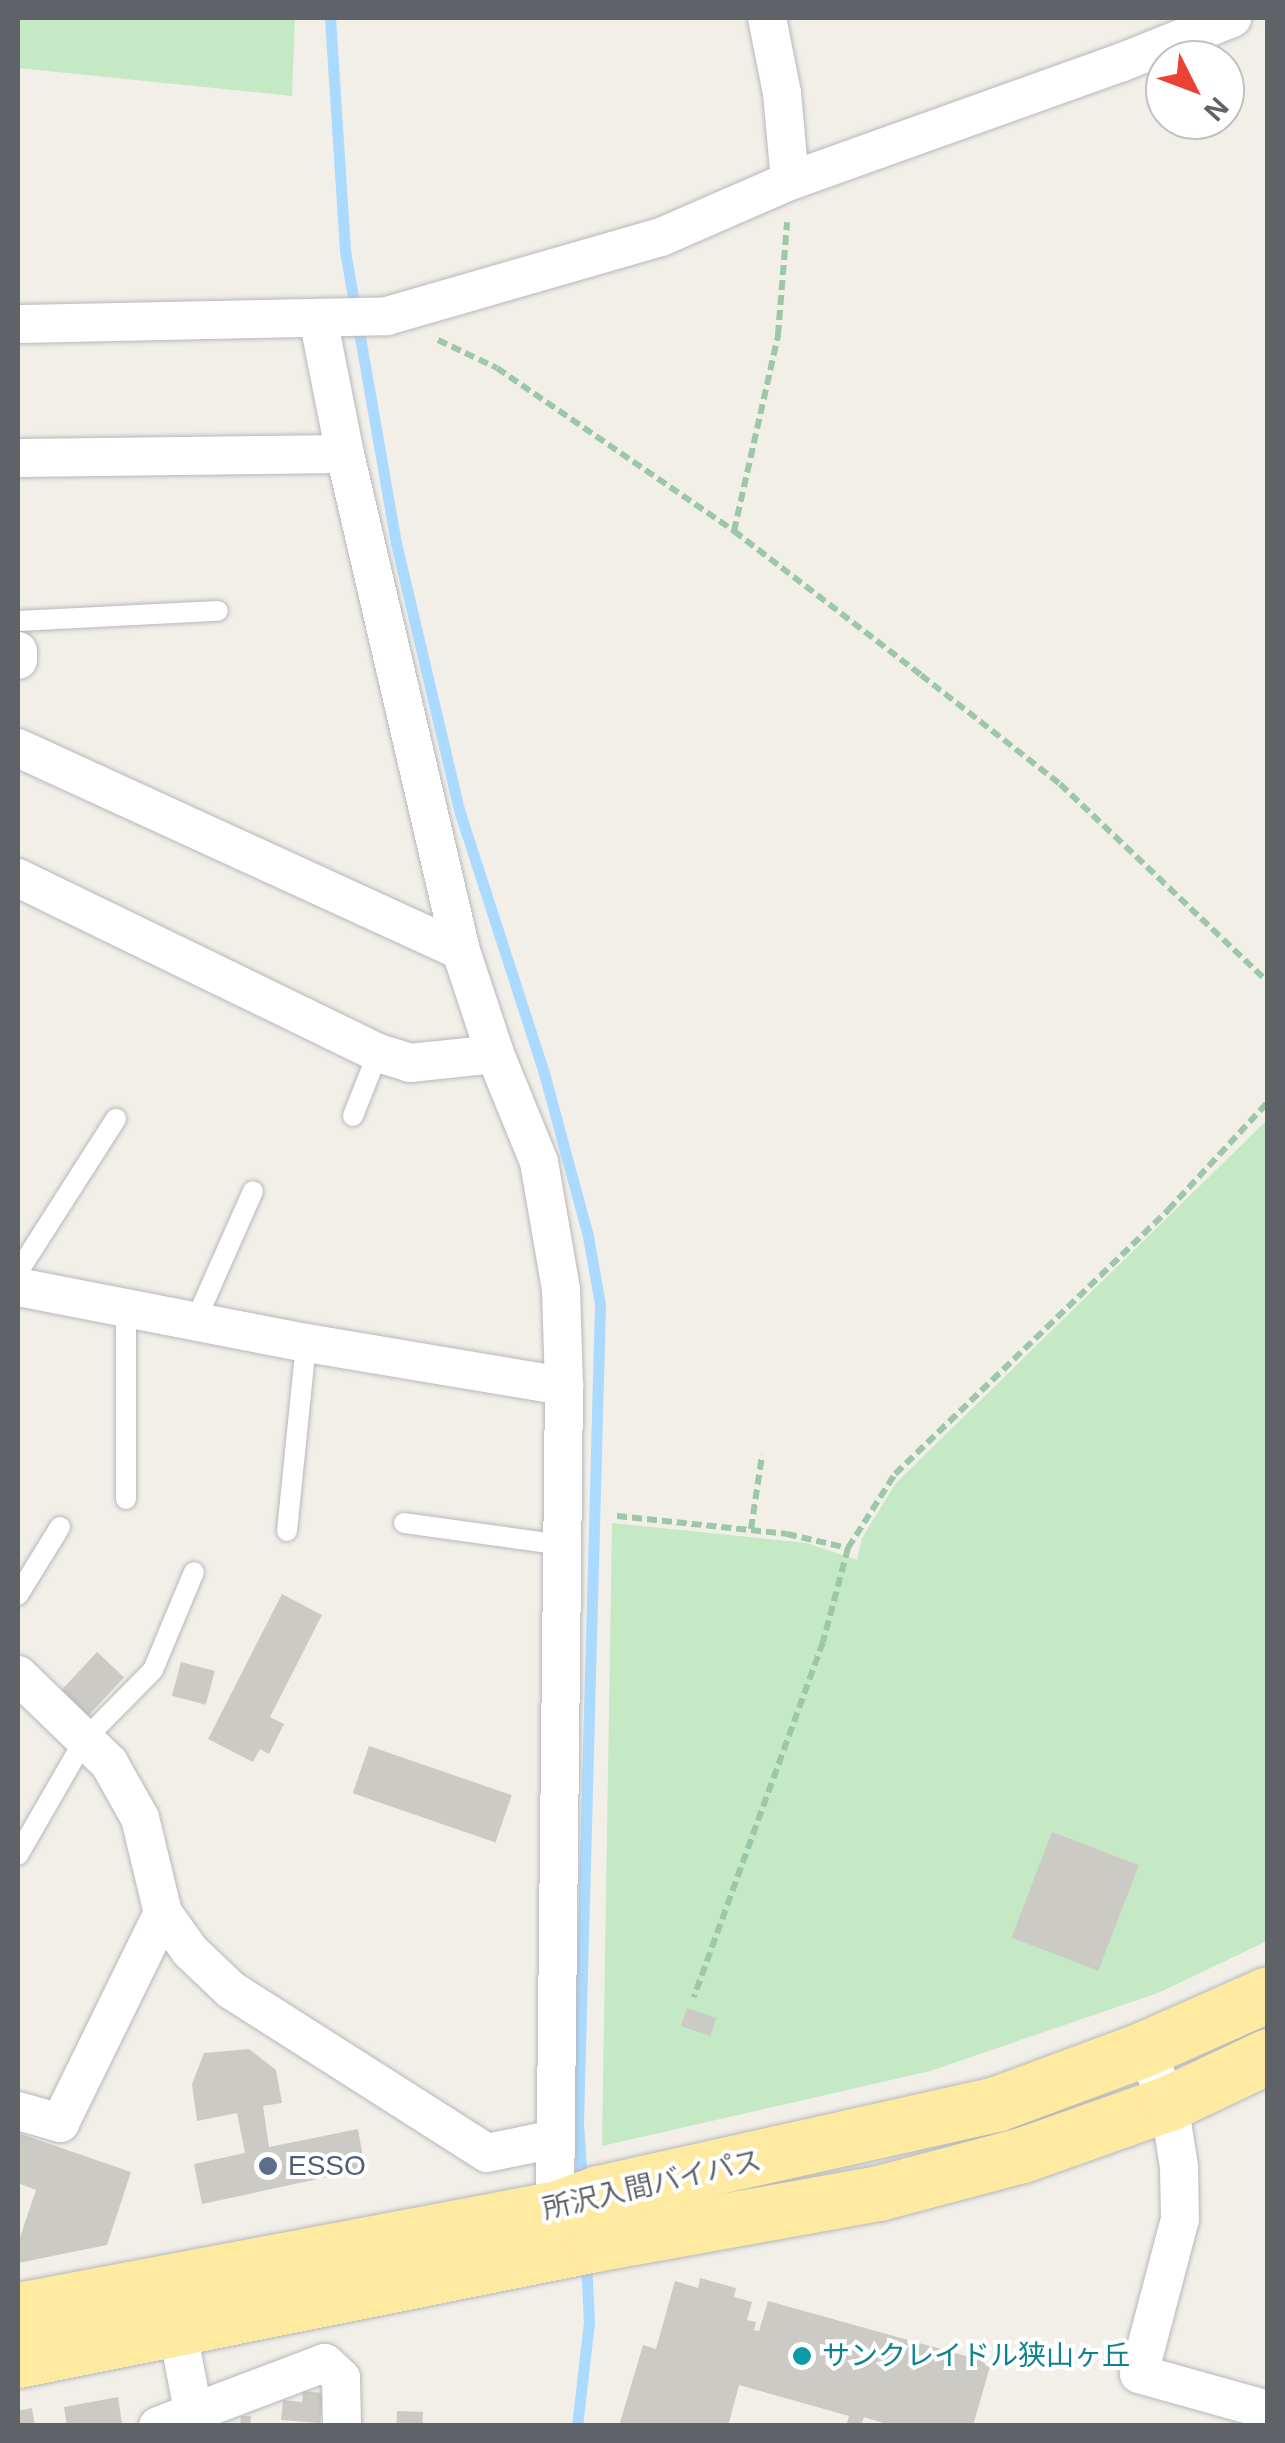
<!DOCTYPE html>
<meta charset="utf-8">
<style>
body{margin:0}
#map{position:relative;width:1285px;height:2443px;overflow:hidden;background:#f1efe8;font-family:Helvetica,"Noto Sans JP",sans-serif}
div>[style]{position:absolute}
.green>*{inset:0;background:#c5e8c5}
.stream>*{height:11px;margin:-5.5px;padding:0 5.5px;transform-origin:5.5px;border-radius:5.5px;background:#aadaff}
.building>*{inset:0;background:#cccac5;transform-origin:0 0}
.path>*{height:6px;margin-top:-3px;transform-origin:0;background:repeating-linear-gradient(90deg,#9cc7a9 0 10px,transparent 0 15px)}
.roads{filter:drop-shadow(0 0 2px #b5b8bc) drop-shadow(0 0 2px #b5b8bc)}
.service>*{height:20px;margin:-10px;padding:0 10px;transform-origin:10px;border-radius:10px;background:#fff}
.minor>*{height:38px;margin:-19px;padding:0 19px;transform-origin:19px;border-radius:19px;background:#fff}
.trunk>*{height:55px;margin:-27.5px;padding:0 27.5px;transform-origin:27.5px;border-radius:27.5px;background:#feeaa1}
.dots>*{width:28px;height:28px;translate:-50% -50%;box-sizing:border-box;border:5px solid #fff;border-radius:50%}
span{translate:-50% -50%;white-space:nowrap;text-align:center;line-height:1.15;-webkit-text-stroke:8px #fff;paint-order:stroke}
.service-label{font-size:28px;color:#4e5e75}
.left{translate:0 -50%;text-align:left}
.street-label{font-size:28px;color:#5f6368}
.culture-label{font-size:28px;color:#0d838f}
.frame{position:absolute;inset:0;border:20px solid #5f6368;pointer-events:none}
.north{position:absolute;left:1145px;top:40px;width:100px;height:100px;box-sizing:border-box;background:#fff;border:2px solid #bfc1c3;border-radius:50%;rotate:132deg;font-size:28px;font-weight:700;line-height:40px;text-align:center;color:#5f6368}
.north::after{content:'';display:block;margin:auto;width:35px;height:45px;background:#ea4335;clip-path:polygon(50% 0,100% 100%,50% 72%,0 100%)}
</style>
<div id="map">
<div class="green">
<div style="clip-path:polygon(18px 18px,295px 18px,292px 96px,18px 68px)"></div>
<div style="clip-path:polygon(1267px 1120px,1267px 1941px,1158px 1993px,930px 2071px,602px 2146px,612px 1523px,807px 1543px,857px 1560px,862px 1538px,896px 1483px)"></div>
</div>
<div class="stream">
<div style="left:330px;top:18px;width:233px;rotate:86.3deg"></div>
<div style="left:345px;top:251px;width:296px;rotate:80.1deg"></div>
<div style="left:396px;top:543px;width:277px;rotate:76.7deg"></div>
<div style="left:460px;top:813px;width:273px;rotate:72.1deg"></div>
<div style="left:544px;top:1073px;width:169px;rotate:74.9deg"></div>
<div style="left:588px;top:1236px;width:69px;rotate:80deg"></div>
<div style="left:600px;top:1304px;width:819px;rotate:91.54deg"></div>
<div style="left:578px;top:2123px;width:58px;rotate:86.1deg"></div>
<div style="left:577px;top:2426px;width:104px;rotate:-83.4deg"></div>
<div style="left:589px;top:2323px;width:64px;rotate:-92.7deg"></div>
</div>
<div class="building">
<div style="clip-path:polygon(282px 1594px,322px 1615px,270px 1717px,284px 1724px,269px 1754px,260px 1749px,253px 1762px,208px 1739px)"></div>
<div style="left:97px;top:1652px;width:37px;height:59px;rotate:43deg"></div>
<div style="left:181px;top:1662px;width:35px;height:35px;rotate:15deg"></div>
<div style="left:369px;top:1746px;width:151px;height:50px;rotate:19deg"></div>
<div style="left:1052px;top:1832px;width:93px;height:113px;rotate:21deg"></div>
<div style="left:687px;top:2008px;width:31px;height:19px;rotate:19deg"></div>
<div style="clip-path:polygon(249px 2049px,276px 2070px,282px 2103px,263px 2106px,269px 2147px,358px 2129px,365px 2169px,202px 2204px,194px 2164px,245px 2153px,237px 2113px,197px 2121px,192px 2084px,204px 2053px)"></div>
<div style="clip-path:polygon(18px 2133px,131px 2172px,107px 2245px,18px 2263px,18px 2243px,36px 2190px,18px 2183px)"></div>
<div style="clip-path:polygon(700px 2278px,736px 2288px,734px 2297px,752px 2302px,747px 2320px,756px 2322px,754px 2330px,759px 2331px,768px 2301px,991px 2363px,973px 2426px,893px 2426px,864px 2417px,861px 2426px,846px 2426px,849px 2416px,739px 2385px,728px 2426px,619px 2426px,643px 2345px,656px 2349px,675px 2281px,698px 2288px)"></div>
<div style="clip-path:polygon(303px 2391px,323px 2393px,320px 2423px,281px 2420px,283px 2400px,302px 2402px)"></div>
<div style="clip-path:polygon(118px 2397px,122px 2424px,67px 2426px,64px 2407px)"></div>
<div style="clip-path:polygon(32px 2408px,35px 2426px,18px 2426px,18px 2411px)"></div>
<div style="left:397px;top:2411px;width:26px;height:15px;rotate:2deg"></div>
<div style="clip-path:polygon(241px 2416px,251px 2416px,250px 2426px,240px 2426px)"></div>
</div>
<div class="path">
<div style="left:438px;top:340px;width:65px;rotate:25.4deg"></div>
<div style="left:497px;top:368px;width:288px;rotate:34.5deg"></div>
<div style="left:734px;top:531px;width:236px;rotate:37.6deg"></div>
<div style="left:921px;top:675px;width:177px;rotate:38.1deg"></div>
<div style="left:1060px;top:784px;width:287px;rotate:43.6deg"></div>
<div style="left:734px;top:531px;width:201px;rotate:-77.3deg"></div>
<div style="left:778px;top:335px;width:113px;rotate:-85.4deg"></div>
<div style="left:617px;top:1516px;width:171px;rotate:6deg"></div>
<div style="left:787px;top:1534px;width:63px;rotate:12.9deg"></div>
<div style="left:848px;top:1548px;width:97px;rotate:104.9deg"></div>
<div style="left:823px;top:1642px;width:378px;rotate:110deg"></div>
<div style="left:751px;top:1529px;width:75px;rotate:-81.5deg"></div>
<div style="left:848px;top:1548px;width:88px;rotate:-57.6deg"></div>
<div style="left:895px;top:1474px;width:380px;rotate:-44deg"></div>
<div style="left:1168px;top:1210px;width:147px;rotate:-47.2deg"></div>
</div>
<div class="roads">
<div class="service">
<div style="left:18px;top:621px;width:200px;rotate:-2.9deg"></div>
<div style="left:353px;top:1116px;width:68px;rotate:-68.4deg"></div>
<div style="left:18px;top:1272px;width:182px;rotate:-57.4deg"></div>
<div style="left:195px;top:1322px;width:143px;rotate:-66.1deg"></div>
<div style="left:126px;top:1499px;width:191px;rotate:-90deg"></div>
<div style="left:404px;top:1523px;width:160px;rotate:7.9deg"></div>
<div style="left:287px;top:1531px;width:189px;rotate:-84.2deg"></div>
<div style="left:18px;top:1595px;width:80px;rotate:-58.3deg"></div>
<div style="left:18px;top:1855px;width:134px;rotate:-60deg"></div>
<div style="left:85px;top:1739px;width:97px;rotate:-45.4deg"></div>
<div style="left:153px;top:1670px;width:106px;rotate:-67.3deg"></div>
</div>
<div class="minor">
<div style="left:767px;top:18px;width:76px;rotate:78.7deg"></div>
<div style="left:782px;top:93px;width:88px;rotate:84.8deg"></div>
<div style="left:318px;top:318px;width:139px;rotate:78.8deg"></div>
<div style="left:345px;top:454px;width:510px;rotate:76.86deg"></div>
<div style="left:461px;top:951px;width:108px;rotate:71.7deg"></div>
<div style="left:495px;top:1054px;width:117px;rotate:67.8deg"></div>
<div style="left:539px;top:1162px;width:130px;rotate:80.2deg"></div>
<div style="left:561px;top:1290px;width:96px;rotate:88.2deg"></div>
<div style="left:564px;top:1386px;width:823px;rotate:90.63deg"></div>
<div style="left:18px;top:324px;width:369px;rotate:-1.2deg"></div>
<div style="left:387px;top:316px;width:285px;rotate:-16.1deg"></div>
<div style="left:661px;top:237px;width:141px;rotate:-23.5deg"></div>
<div style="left:790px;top:181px;width:350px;rotate:-19.7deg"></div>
<div style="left:1120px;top:63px;width:121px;rotate:-21.9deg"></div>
<div style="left:18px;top:458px;width:327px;rotate:-0.7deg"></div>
<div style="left:18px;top:651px;width:9px;rotate:90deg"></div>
<div style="left:18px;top:748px;width:487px;rotate:24.6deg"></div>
<div style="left:18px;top:878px;width:400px;rotate:25.9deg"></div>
<div style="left:378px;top:1053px;width:34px;rotate:17deg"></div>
<div style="left:410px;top:1063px;width:85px;rotate:-6deg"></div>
<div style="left:18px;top:1287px;width:293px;rotate:11deg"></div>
<div style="left:306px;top:1343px;width:262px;rotate:9.5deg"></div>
<div style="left:18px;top:1675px;width:127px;rotate:44deg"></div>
<div style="left:109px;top:1763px;width:63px;rotate:60.6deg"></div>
<div style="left:140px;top:1818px;width:98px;rotate:76.4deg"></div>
<div style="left:163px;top:1913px;width:47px;rotate:54.6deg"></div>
<div style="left:190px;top:1951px;width:57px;rotate:43.6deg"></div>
<div style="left:231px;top:1990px;width:303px;rotate:32.5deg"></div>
<div style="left:487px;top:2153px;width:69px;rotate:-11.6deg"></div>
<div style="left:1144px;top:2049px;width:60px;rotate:65.2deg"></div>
<div style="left:1169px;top:2103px;width:65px;rotate:81.1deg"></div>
<div style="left:1179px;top:2167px;width:52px;rotate:88.9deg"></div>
<div style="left:1180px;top:2219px;width:160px;rotate:104.8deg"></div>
<div style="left:1139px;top:2374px;width:134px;rotate:15.6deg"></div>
<div style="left:18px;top:2111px;width:44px;rotate:15.9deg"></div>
<div style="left:60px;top:2123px;width:234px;rotate:-63.9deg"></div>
<div style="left:177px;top:2328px;width:84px;rotate:79deg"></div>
<div style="left:158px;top:2426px;width:178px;rotate:-20.7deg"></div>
<div style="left:325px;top:2363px;width:22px;rotate:43deg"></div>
<div style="left:341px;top:2378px;width:48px;rotate:88.8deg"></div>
</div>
<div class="trunk">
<div style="left:18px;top:2310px;width:550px;rotate:-10.7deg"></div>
<div style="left:558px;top:2208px;width:43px;rotate:-20.6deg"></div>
<div style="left:598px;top:2193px;width:408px;rotate:-12.6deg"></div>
<div style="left:996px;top:2104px;width:158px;rotate:-20.4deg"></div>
<div style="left:1144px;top:2049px;width:136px;rotate:-23.9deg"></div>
<div style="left:18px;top:2360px;width:589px;rotate:-11.37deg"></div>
<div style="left:595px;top:2244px;width:289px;rotate:-10.2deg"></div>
<div style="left:879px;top:2193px;width:148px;rotate:-14.9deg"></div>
<div style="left:1022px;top:2155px;width:156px;rotate:-19.5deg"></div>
<div style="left:1169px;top:2103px;width:110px;rotate:-25.4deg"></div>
</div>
</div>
<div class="dots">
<div style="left:268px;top:2166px;background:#5c6f8a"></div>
<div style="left:802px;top:2356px;background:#0f9aa8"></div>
</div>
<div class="service-label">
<span class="left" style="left:288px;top:2166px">ESSO</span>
</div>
<div class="street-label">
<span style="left:652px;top:2185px;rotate:-13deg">所沢入間バイパス</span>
</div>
<div class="culture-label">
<span class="left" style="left:822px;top:2356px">サンクレイドル狭山ヶ丘</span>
</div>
<div class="frame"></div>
<div class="north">N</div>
</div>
